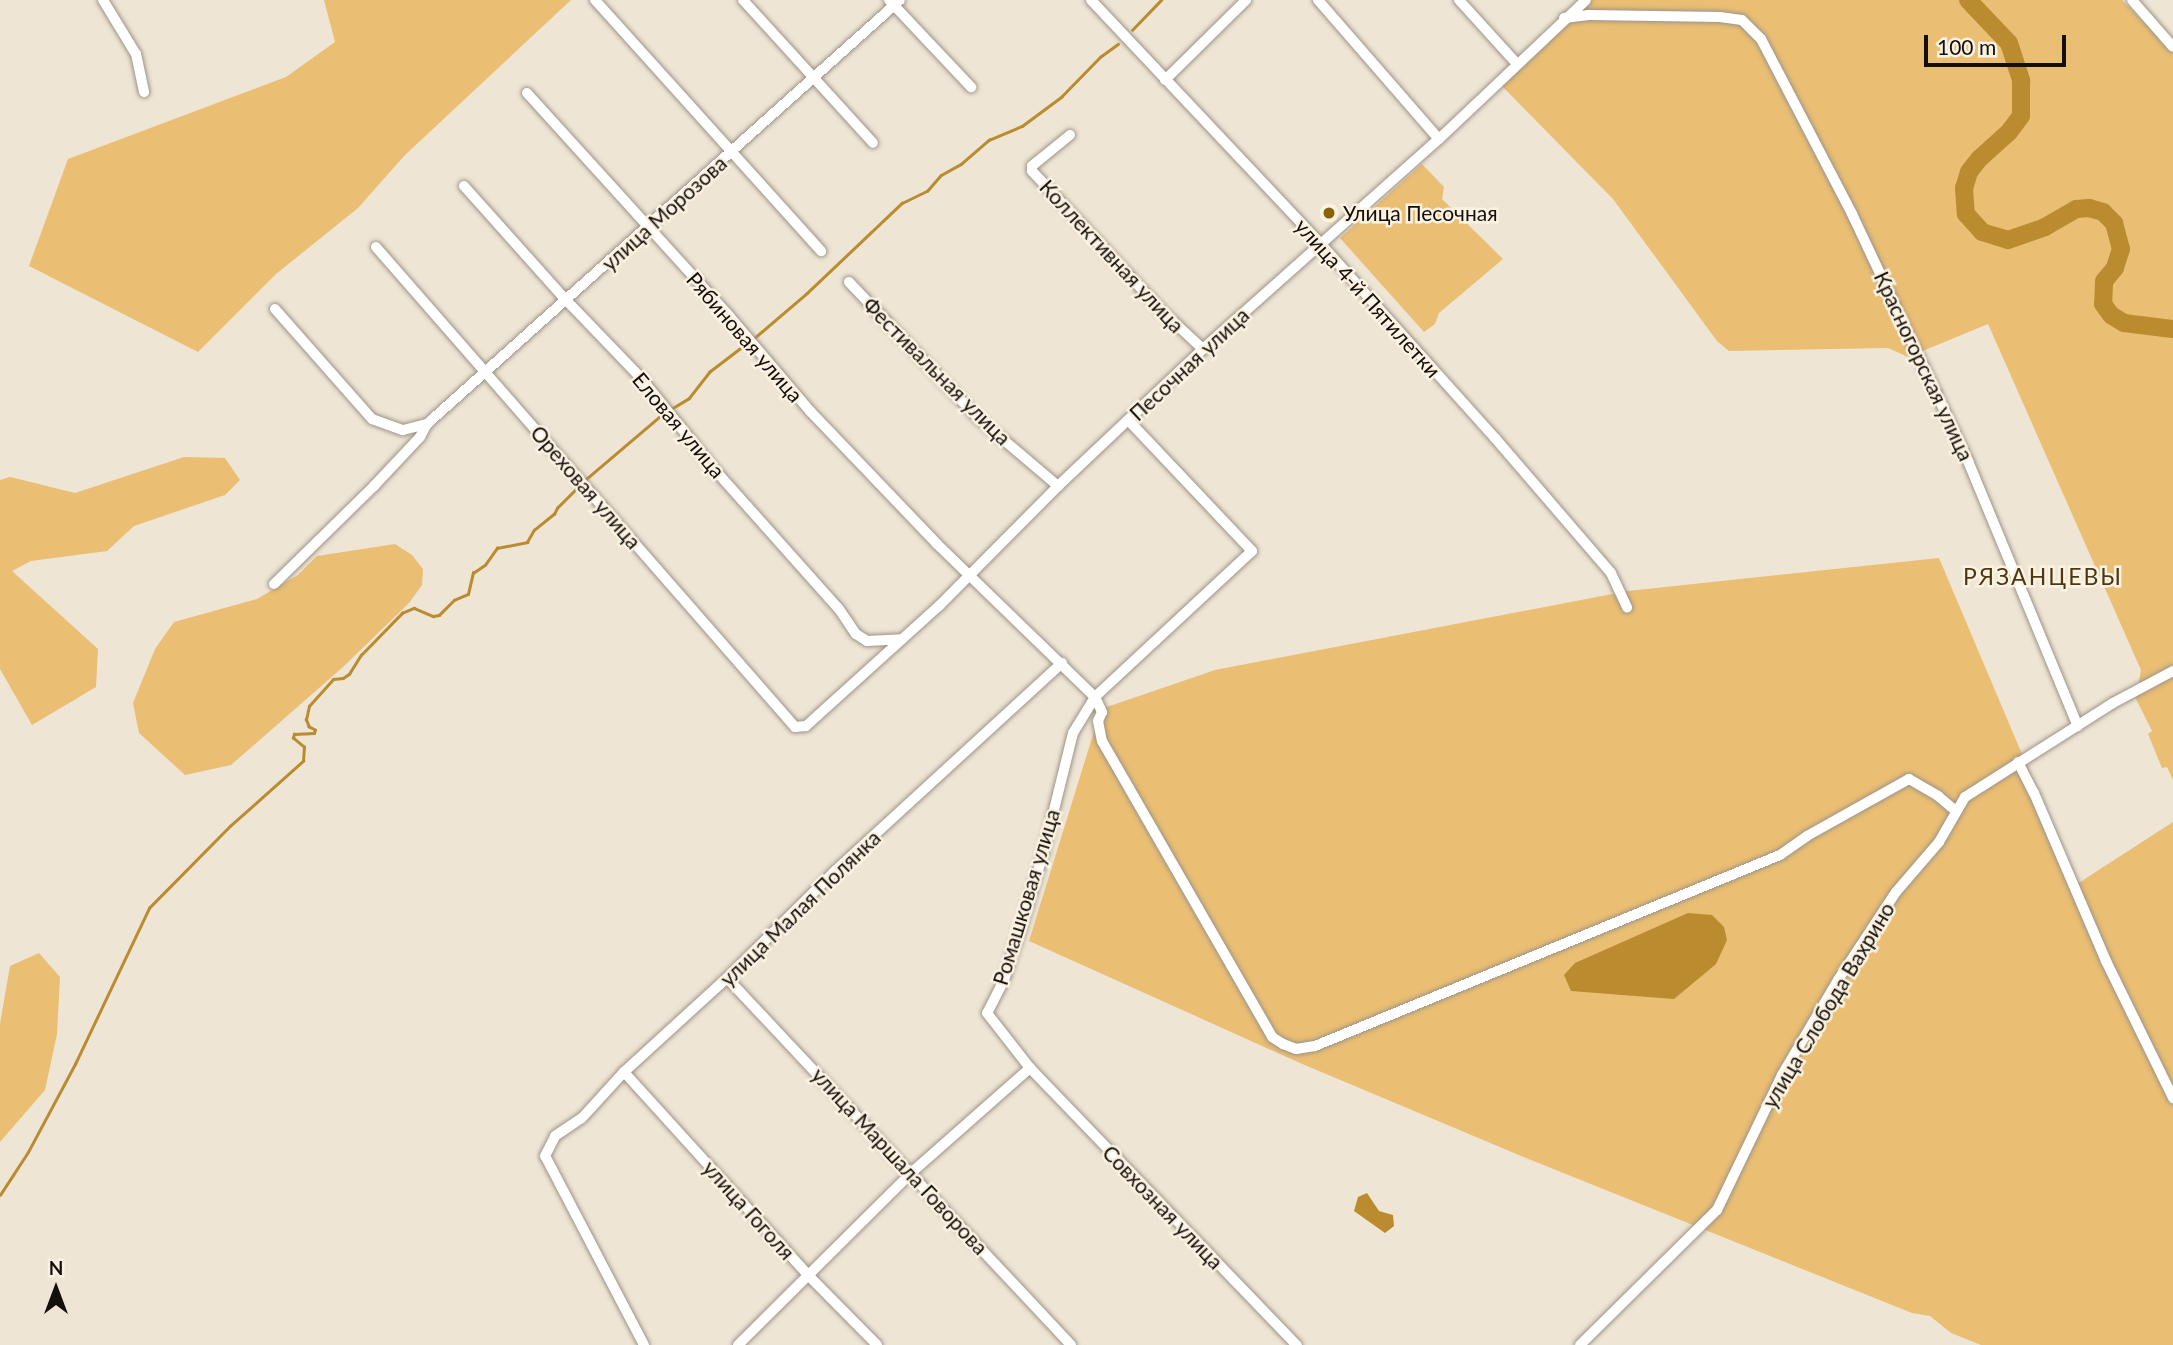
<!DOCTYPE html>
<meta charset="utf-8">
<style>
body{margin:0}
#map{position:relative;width:2173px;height:1345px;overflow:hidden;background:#eee5d5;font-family:Lato,sans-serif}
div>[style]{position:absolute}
.green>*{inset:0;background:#eabe73}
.water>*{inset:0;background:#ba8b2f}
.stream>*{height:2.5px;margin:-1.25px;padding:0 1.25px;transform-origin:1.25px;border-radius:1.25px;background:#ba8b2f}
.river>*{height:18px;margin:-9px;padding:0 9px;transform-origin:9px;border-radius:9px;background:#ba8b2f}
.roads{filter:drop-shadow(0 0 2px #9d9486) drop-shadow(0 0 2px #9d9486)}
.minor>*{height:10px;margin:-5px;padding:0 5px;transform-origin:5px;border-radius:5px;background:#fff}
.dots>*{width:19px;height:19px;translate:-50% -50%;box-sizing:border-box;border:4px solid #fcf2e2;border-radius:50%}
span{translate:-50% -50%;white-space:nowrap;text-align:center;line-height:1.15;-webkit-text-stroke:5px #fcf2e2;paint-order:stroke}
.street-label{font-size:21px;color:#130f0a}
.poi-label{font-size:21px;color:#130f0a}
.left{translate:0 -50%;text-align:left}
.neighbourhood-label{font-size:23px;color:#4c3813;letter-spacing:2px}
.north{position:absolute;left:21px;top:1254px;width:70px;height:70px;-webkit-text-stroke:5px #fcf2e2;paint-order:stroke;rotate:0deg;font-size:19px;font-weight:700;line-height:28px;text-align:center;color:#130f0a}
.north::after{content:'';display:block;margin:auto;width:24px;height:32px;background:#130f0a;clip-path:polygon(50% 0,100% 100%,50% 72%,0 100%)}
.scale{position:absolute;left:1924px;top:35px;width:142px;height:32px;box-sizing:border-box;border:4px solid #130f0a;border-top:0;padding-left:9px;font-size:21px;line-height:24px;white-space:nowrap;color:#130f0a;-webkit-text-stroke:5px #fcf2e2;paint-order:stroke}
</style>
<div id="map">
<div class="green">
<div style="clip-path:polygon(324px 0,571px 0,405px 155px,358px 208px,276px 274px,198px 352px,29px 266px,68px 159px,286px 77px,335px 42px)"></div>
<div style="clip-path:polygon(1582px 0,2122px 0,2173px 52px,2173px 780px,2167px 767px,2162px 768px,2148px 734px,2152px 731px,2136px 699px,2141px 670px,1988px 324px,1908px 357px,1888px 348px,1729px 351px,1717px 341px,1613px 199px,1496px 80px)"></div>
<div style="clip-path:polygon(1422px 164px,1444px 187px,1442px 199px,1503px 259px,1439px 313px,1435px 324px,1424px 332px,1340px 238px)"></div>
<div style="clip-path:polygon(184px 457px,225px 458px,240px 480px,225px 495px,134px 526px,107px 551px,31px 561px,12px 571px,98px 649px,96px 687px,32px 725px,0 669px,0 480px,10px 477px,75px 493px)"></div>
<div style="clip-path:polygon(395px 544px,412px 555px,423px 569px,422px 585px,409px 603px,343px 667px,231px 765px,185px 775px,139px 733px,133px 703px,155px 649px,174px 622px,257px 599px,298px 575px,317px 556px)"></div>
<div style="clip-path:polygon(1939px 558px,2077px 884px,2173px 822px,2173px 1345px,1981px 1345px,1951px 1333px,1930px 1316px,1912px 1313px,1526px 1158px,1300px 1063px,1029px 941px,1101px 709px,1215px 670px,1628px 591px)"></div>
<div style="clip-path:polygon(39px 953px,60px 977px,57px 1034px,45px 1090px,0 1142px,0 1024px,10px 966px)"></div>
</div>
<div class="water">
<div style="clip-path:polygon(1688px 913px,1712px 915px,1724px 927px,1727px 940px,1716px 964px,1674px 999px,1571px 991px,1564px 975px,1575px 963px)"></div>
<div style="clip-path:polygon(1367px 1193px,1379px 1211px,1393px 1215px,1394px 1226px,1385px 1233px,1354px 1211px,1358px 1197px)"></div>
</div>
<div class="stream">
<div style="left:1132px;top:30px;width:42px;rotate:-46deg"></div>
<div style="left:752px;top:340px;width:72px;rotate:-40.5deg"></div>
<div style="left:807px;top:293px;width:131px;rotate:-43.5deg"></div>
<div style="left:902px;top:203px;width:28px;rotate:-26deg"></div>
<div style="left:927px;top:191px;width:21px;rotate:-49deg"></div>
<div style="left:941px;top:175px;width:23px;rotate:-29deg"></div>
<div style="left:961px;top:164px;width:37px;rotate:-41deg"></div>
<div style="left:989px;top:140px;width:36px;rotate:-23deg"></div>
<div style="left:1022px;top:126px;width:49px;rotate:-36.6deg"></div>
<div style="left:1061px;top:97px;width:56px;rotate:-45.7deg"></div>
<div style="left:1100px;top:57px;width:22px;rotate:-36deg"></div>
<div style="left:671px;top:409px;width:21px;rotate:-31deg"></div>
<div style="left:689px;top:398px;width:33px;rotate:-52deg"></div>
<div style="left:709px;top:372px;width:48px;rotate:-37.3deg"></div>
<div style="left:585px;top:480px;width:105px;rotate:-40.4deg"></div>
<div style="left:0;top:1195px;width:51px;rotate:-56.9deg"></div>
<div style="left:28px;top:1152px;width:100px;rotate:-61.9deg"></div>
<div style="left:75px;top:1064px;width:173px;rotate:-64.6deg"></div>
<div style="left:149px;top:908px;width:115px;rotate:-45.4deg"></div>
<div style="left:230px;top:826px;width:98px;rotate:-41.7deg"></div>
<div style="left:303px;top:761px;width:14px;rotate:-86deg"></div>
<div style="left:304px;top:747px;width:14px;rotate:-141deg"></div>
<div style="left:293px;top:738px;width:4px;rotate:-76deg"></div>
<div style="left:294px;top:734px;width:20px;rotate:-3deg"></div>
<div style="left:314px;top:733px;width:3px;rotate:-72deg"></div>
<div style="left:315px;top:730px;width:7px;rotate:-153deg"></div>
<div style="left:309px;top:727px;width:8px;rotate:-113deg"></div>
<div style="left:306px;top:720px;width:14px;rotate:-78deg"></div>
<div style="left:309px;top:706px;width:36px;rotate:-48deg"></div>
<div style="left:333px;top:679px;width:10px;rotate:-6deg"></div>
<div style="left:343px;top:678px;width:7px;rotate:-34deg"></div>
<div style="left:349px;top:674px;width:22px;rotate:-58deg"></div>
<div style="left:361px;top:655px;width:59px;rotate:-45.7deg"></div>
<div style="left:402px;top:613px;width:13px;rotate:-23deg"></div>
<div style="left:414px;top:608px;width:21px;rotate:23deg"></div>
<div style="left:433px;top:616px;width:6px;rotate:-9deg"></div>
<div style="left:439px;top:615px;width:21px;rotate:-45deg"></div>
<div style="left:454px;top:600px;width:15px;rotate:-23deg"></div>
<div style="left:468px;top:594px;width:22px;rotate:-77deg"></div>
<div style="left:473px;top:573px;width:14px;rotate:-34deg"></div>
<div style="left:485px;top:565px;width:21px;rotate:-55deg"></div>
<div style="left:497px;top:548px;width:31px;rotate:-11deg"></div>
<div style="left:527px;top:542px;width:14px;rotate:-60deg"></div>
<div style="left:534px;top:530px;width:26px;rotate:-39deg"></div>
<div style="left:554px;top:514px;width:7px;rotate:-63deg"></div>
<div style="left:557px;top:508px;width:33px;rotate:-45deg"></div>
</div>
<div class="river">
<div style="left:1968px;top:0;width:59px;rotate:46.4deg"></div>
<div style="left:2009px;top:43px;width:40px;rotate:72deg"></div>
<div style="left:2021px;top:81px;width:35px;rotate:90deg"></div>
<div style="left:2021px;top:116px;width:20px;rotate:127deg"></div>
<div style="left:2009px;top:132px;width:40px;rotate:138deg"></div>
<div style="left:1979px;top:159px;width:16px;rotate:128deg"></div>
<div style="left:1969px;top:172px;width:17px;rotate:107deg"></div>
<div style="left:1964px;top:188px;width:26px;rotate:86deg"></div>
<div style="left:1966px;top:214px;width:24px;rotate:48deg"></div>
<div style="left:1982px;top:232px;width:27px;rotate:17deg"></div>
<div style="left:2008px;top:240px;width:39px;rotate:-19deg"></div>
<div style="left:2045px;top:227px;width:36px;rotate:-30deg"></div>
<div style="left:2076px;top:209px;width:13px;rotate:-4deg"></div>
<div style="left:2089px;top:208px;width:15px;rotate:16deg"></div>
<div style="left:2103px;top:212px;width:16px;rotate:45deg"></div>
<div style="left:2114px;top:223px;width:27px;rotate:75deg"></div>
<div style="left:2121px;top:249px;width:20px;rotate:108deg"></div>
<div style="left:2115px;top:268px;width:17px;rotate:130deg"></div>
<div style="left:2104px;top:281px;width:23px;rotate:92deg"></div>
<div style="left:2103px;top:304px;width:14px;rotate:54deg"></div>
<div style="left:2111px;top:315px;width:15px;rotate:32deg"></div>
<div style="left:2124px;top:323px;width:49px;rotate:7deg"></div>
</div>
<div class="roads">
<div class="minor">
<div style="left:103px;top:0;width:63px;rotate:58.6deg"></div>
<div style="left:136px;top:54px;width:39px;rotate:78deg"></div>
<div style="left:595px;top:0;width:338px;rotate:48deg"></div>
<div style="left:743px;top:0;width:193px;rotate:47.7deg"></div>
<div style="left:889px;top:0;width:120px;rotate:46.7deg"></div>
<div style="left:1091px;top:0;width:334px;rotate:46.7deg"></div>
<div style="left:1320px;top:243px;width:262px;rotate:48.1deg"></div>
<div style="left:1495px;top:438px;width:178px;rotate:49.3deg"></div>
<div style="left:1611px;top:573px;width:38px;rotate:65deg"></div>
<div style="left:1318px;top:0;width:184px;rotate:49deg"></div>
<div style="left:1459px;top:0;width:86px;rotate:47.8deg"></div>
<div style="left:2132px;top:0;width:62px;rotate:48.9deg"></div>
<div style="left:1564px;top:18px;width:25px;rotate:-7deg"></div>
<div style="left:1589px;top:15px;width:131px;rotate:0.9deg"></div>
<div style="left:1720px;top:17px;width:22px;rotate:8deg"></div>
<div style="left:1742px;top:20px;width:27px;rotate:45deg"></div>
<div style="left:1761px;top:39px;width:197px;rotate:62.5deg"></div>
<div style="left:1852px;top:214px;width:273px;rotate:64.8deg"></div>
<div style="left:1968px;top:461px;width:287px;rotate:67.5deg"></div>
<div style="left:1165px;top:80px;width:114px;rotate:-44.6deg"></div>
<div style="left:527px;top:93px;width:302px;rotate:47.8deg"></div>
<div style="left:730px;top:317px;width:123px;rotate:49.6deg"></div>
<div style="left:810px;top:411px;width:184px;rotate:46.3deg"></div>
<div style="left:937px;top:544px;width:220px;rotate:44.1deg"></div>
<div style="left:1095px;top:697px;width:17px;rotate:65deg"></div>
<div style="left:1102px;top:712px;width:10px;rotate:114deg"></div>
<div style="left:1098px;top:721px;width:20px;rotate:79deg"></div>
<div style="left:1102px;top:741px;width:341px;rotate:60.1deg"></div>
<div style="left:1272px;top:1037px;width:13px;rotate:32deg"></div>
<div style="left:1283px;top:1044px;width:14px;rotate:21deg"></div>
<div style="left:1296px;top:1049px;width:19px;rotate:-9deg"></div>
<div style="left:1315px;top:1046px;width:503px;rotate:-22.33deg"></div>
<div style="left:1780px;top:855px;width:33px;rotate:-35deg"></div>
<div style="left:1807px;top:836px;width:117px;rotate:-29.2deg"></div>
<div style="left:1909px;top:779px;width:34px;rotate:30deg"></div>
<div style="left:1938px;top:796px;width:23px;rotate:40deg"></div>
<div style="left:1070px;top:135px;width:49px;rotate:140.8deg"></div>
<div style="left:1032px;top:166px;width:5px;rotate:90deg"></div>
<div style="left:1032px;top:171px;width:192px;rotate:47.1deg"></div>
<div style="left:1163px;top:312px;width:54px;rotate:42.8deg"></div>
<div style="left:464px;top:186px;width:154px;rotate:48.2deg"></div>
<div style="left:567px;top:301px;width:107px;rotate:46.1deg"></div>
<div style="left:641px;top:378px;width:118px;rotate:51.2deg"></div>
<div style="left:715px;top:470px;width:186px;rotate:48.3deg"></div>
<div style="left:839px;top:609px;width:30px;rotate:56deg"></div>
<div style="left:856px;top:634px;width:13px;rotate:32deg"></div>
<div style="left:867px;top:641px;width:35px;rotate:-3deg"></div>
<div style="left:376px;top:247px;width:637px;rotate:48.88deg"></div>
<div style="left:795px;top:727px;width:11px;rotate:-5deg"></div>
<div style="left:806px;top:726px;width:179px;rotate:-42.1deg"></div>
<div style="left:939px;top:606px;width:169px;rotate:-45.2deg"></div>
<div style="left:1058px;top:486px;width:199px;rotate:-43.4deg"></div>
<div style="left:1203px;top:349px;width:316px;rotate:-41.7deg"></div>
<div style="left:1439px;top:139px;width:202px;rotate:-43.4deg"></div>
<div style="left:849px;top:282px;width:189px;rotate:46.5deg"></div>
<div style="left:979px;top:419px;width:104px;rotate:40.3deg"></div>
<div style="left:275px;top:309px;width:147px;rotate:48.6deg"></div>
<div style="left:372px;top:419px;width:33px;rotate:20deg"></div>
<div style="left:403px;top:430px;width:25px;rotate:-14deg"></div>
<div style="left:1129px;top:421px;width:179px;rotate:46.6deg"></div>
<div style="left:1252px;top:551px;width:214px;rotate:137.1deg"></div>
<div style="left:1095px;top:697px;width:42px;rotate:121.4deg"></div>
<div style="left:1073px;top:733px;width:125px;rotate:103.9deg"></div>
<div style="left:1043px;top:854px;width:80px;rotate:106.6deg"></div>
<div style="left:1020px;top:931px;width:52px;rotate:108.1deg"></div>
<div style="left:1004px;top:980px;width:37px;rotate:117deg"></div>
<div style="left:987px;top:1013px;width:70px;rotate:52deg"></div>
<div style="left:1030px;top:1068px;width:385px;rotate:46.1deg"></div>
<div style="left:274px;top:584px;width:140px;rotate:-44.4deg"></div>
<div style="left:374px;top:486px;width:67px;rotate:-46.8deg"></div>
<div style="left:420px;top:437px;width:15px;rotate:-62deg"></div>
<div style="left:427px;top:424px;width:635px;rotate:-41.87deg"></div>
<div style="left:2018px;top:762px;width:35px;rotate:63deg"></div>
<div style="left:2034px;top:793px;width:183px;rotate:66.8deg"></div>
<div style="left:2106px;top:961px;width:153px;rotate:63.9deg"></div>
<div style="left:727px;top:978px;width:503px;rotate:46.85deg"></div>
<div style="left:624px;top:1072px;width:275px;rotate:47.8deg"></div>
<div style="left:809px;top:1276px;width:97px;rotate:45.4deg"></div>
<div style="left:644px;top:1345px;width:213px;rotate:-117.6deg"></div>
<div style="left:545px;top:1156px;width:22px;rotate:-63deg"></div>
<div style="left:555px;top:1136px;width:32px;rotate:-34deg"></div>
<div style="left:582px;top:1118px;width:62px;rotate:-47.6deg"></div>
<div style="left:624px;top:1072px;width:139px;rotate:-42.4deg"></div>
<div style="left:727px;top:978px;width:152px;rotate:-44.7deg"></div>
<div style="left:835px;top:871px;width:308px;rotate:-42.5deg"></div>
<div style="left:738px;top:1345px;width:244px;rotate:-44.8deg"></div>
<div style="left:911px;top:1173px;width:159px;rotate:-41.4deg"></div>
<div style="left:1580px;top:1345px;width:192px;rotate:-44.6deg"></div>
<div style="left:1717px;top:1210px;width:150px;rotate:-64.3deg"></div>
<div style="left:1782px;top:1075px;width:110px;rotate:-59.5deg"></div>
<div style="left:1838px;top:980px;width:105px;rotate:-56.6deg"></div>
<div style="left:1896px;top:892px;width:66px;rotate:-49.3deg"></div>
<div style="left:1939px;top:842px;width:52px;rotate:-60deg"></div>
<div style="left:1965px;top:797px;width:175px;rotate:-32.4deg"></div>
<div style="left:2113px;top:703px;width:68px;rotate:-28.1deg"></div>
</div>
</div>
<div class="dots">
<div style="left:1329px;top:213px;background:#8b6203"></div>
</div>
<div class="street-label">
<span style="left:664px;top:213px;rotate:-42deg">улица Морозова</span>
<span style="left:1112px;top:256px;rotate:47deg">Коллективная улица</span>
<span style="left:1368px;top:298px;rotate:48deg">улица 4-й Пятилетки</span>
<span style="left:745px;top:337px;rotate:49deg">Рябиновая улица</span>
<span style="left:1189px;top:364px;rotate:-43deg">Песочная улица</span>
<span style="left:1924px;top:366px;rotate:65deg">Красногорская улица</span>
<span style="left:937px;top:371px;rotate:45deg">Фестивальная улица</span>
<span style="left:679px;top:425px;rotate:50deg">Еловая улица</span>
<span style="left:586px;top:487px;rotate:49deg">Ореховая улица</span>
<span style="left:1026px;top:897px;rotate:-73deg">Ромашковая улица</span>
<span style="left:800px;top:908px;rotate:-44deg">улица Малая Полянка</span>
<span style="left:1828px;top:1005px;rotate:-59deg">улица Слобода Вахрино</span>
<span style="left:900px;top:1161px;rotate:47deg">улица Маршала Говорова</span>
<span style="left:1163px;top:1207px;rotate:46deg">Совхозная улица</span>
<span style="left:749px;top:1210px;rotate:48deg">улица Гоголя</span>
</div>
<div class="poi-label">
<span class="left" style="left:1343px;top:213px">Улица Песочная</span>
</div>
<div class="neighbourhood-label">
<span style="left:2043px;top:576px">РЯЗАНЦЕВЫ</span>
</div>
<div class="north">N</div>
<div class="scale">100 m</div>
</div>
